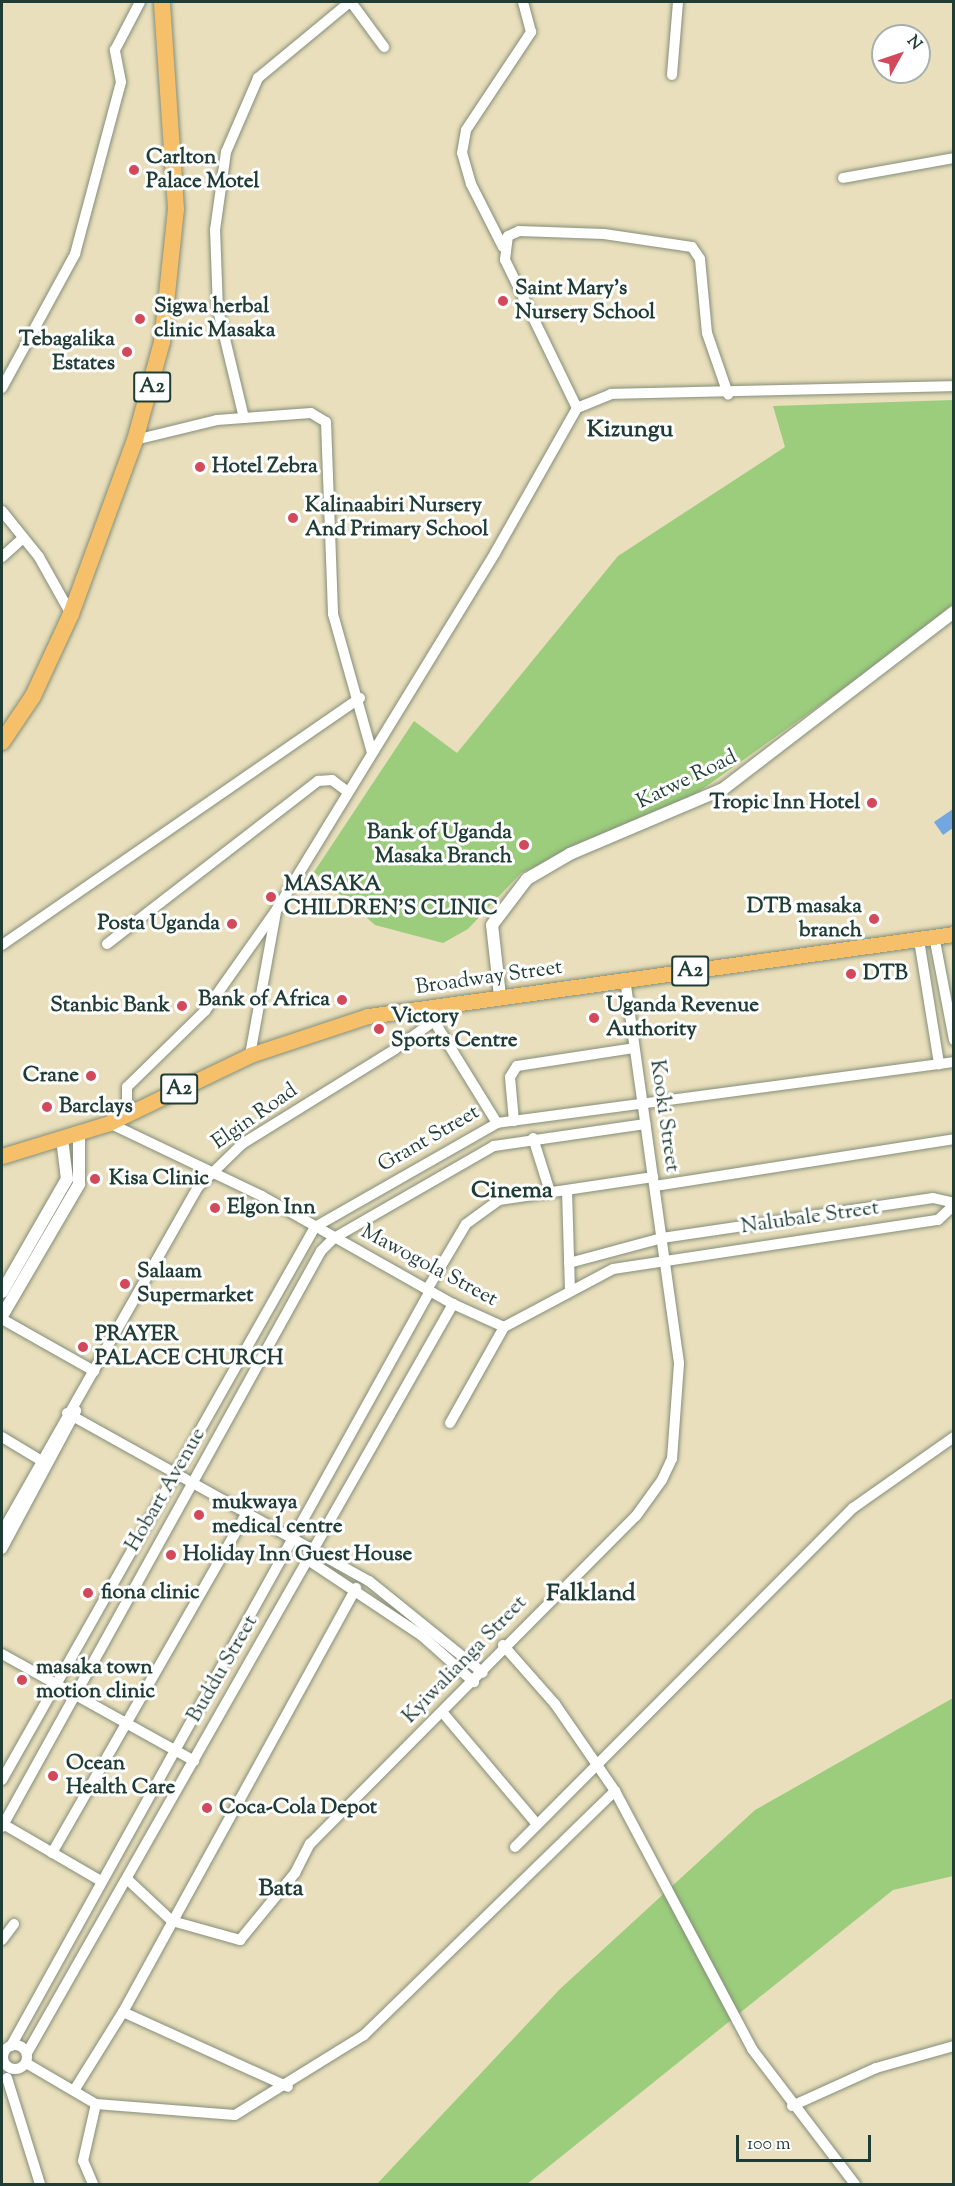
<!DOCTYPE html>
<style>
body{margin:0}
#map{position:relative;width:955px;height:2186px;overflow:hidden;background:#e9dfbc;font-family:"Sorts Mill Goudy",serif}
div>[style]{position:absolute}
.green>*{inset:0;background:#9bcd7c}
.water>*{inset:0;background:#74a7e0}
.roads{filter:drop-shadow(0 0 2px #848e78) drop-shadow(0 0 2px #848e78)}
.minor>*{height:10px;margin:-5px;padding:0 5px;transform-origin:5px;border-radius:5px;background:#fff}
.minor>.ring{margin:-5px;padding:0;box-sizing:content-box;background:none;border:10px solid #fff;border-radius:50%}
.tertiary>*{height:12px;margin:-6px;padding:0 6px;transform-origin:6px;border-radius:6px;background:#fff}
.primary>*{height:15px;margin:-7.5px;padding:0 7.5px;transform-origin:7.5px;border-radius:7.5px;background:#f6c06b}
.trunk>*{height:16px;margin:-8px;padding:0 8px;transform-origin:8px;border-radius:8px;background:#f6c06b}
.dots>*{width:16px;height:16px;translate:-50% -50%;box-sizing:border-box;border:3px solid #fff;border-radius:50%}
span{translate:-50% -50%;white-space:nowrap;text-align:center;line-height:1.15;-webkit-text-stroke:6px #fff;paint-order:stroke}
.shield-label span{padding:2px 4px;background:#fff;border:2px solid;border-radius:4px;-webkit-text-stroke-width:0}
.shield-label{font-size:20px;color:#1f3d34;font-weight:700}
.poi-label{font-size:21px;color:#1f3d34;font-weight:700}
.left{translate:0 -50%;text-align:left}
.right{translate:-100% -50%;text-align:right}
.street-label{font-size:21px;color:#1f3d34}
.quarter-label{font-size:24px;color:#1f3d34;font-weight:700}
.frame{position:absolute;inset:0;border:3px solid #1f3d34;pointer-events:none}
.north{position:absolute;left:871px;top:24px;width:60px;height:60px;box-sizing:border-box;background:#fff;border:2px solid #a5b1ae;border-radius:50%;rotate:50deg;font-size:16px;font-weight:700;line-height:24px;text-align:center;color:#1f3d34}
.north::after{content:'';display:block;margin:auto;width:21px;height:27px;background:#d1495b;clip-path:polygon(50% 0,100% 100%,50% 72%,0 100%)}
.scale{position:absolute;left:736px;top:2135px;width:135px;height:27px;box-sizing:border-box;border:3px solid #1f3d34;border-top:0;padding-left:8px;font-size:18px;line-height:21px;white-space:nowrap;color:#1f3d34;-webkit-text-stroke:4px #fff;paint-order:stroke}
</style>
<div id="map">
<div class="green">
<div style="clip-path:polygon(953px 400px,953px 607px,847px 686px,673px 810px,521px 873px,468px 929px,443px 943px,375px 925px,314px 872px,414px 721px,457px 753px,618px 556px,785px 447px,773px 406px)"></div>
<div style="clip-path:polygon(953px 1698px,953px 1876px,893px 1890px,527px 2184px,377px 2184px,560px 1989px,755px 1810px)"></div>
</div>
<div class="water">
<div style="clip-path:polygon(953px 809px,953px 828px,943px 835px,934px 822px)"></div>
</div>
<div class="roads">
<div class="minor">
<div style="left:351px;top:2px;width:56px;rotate:53.7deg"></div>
<div style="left:672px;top:75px;width:73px;rotate:-85.3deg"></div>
<div style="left:843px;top:178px;width:113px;rotate:-10.2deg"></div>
<div style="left:503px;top:247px;width:71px;rotate:-116.9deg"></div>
<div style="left:471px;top:184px;width:32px;rotate:-106deg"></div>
<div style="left:462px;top:153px;width:23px;rotate:-80deg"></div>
<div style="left:466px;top:130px;width:118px;rotate:-56.4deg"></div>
<div style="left:531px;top:32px;width:31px;rotate:-105deg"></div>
<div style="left:2px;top:388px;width:153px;rotate:-61.4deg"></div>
<div style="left:75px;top:254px;width:178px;rotate:-75deg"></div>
<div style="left:121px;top:82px;width:33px;rotate:-101deg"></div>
<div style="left:115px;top:50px;width:54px;rotate:-62.5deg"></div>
<div style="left:577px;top:408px;width:165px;rotate:-115.9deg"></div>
<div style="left:505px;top:260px;width:24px;rotate:-83deg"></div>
<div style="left:508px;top:236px;width:12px;rotate:-24deg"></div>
<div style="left:519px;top:231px;width:85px;rotate:2deg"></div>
<div style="left:604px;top:234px;width:89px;rotate:8.4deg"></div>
<div style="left:692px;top:247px;width:14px;rotate:56deg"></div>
<div style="left:700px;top:259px;width:74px;rotate:84.6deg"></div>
<div style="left:707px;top:333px;width:65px;rotate:71deg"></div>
<div style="left:244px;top:418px;width:111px;rotate:-103.5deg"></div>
<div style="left:218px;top:310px;width:80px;rotate:-92.1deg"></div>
<div style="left:215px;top:230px;width:79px;rotate:-82deg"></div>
<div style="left:226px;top:152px;width:81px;rotate:-66.6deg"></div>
<div style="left:258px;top:78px;width:119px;rotate:-39.6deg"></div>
<div style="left:135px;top:440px;width:84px;rotate:-13.7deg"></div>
<div style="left:217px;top:420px;width:94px;rotate:-4.3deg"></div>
<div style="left:311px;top:413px;width:17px;rotate:31deg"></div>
<div style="left:326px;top:422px;width:192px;rotate:87.9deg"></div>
<div style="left:333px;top:614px;width:144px;rotate:74.3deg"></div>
<div style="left:2px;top:511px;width:59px;rotate:51.2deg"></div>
<div style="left:39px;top:557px;width:65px;rotate:60.7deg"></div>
<div style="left:2px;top:557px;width:28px;rotate:-42deg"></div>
<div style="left:934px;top:936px;width:106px;rotate:79.1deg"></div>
<div style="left:919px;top:940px;width:126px;rotate:80.8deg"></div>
<div style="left:107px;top:944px;width:267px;rotate:-37.7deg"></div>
<div style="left:318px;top:781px;width:14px;rotate:-4deg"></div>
<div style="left:332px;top:780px;width:20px;rotate:37deg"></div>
<div style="left:2px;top:945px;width:435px;rotate:-34.6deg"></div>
<div style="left:434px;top:1021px;width:120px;rotate:58.3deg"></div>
<div style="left:250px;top:1055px;width:145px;rotate:-79.7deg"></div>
<div style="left:127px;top:1115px;width:28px;rotate:-90deg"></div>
<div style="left:127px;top:1087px;width:109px;rotate:-44.3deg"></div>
<div style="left:205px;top:1011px;width:125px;rotate:-54.8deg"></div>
<div style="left:277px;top:909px;width:417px;rotate:-58.5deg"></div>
<div style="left:495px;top:553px;width:167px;rotate:-60.5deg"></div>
<div style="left:577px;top:408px;width:37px;rotate:-22deg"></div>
<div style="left:611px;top:394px;width:343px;rotate:-1.3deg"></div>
<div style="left:514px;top:1121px;width:44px;rotate:-95.2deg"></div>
<div style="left:510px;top:1077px;width:13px;rotate:-58deg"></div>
<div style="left:517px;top:1066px;width:118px;rotate:-8.7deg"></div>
<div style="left:109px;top:1123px;width:170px;rotate:25.5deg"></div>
<div style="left:262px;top:1196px;width:219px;rotate:29.5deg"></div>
<div style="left:453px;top:1304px;width:56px;rotate:24.3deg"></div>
<div style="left:504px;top:1327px;width:123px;rotate:-28deg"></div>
<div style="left:613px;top:1269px;width:329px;rotate:-8.6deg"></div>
<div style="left:938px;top:1220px;width:22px;rotate:-43deg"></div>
<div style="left:533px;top:1138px;width:57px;rotate:72.5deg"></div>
<div style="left:655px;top:1186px;width:303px;rotate:-8.9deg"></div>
<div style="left:567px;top:1190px;width:100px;rotate:88.3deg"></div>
<div style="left:569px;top:1263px;width:96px;rotate:-15deg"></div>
<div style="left:662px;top:1238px;width:274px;rotate:-8.4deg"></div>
<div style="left:933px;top:1198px;width:22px;rotate:13deg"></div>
<div style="left:428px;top:1288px;width:74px;rotate:-59.3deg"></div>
<div style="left:466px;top:1224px;width:41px;rotate:-36deg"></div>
<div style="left:499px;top:1200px;width:156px;rotate:-8.5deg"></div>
<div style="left:2px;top:1319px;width:106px;rotate:29.5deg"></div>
<div style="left:67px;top:1413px;width:346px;rotate:29.1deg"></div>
<div style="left:369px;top:1581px;width:146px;rotate:38.9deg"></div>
<div style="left:450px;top:1423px;width:110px;rotate:-60.6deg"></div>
<div style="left:2px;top:1437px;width:47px;rotate:31deg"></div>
<div style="left:2px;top:1532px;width:397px;rotate:-60.4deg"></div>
<div style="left:198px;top:1187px;width:62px;rotate:-44.3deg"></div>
<div style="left:242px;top:1144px;width:180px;rotate:-31.8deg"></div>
<div style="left:395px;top:1049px;width:48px;rotate:-35.7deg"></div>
<div style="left:434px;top:1021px;width:20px;rotate:-53deg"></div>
<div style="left:2px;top:1549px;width:157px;rotate:-61.8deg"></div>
<div style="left:308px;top:1560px;width:136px;rotate:33.6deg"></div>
<div style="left:421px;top:1635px;width:71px;rotate:41.6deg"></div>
<div style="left:503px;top:1645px;width:79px;rotate:48.6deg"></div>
<div style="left:555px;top:1704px;width:106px;rotate:55.4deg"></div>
<div style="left:615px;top:1791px;width:292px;rotate:62deg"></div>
<div style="left:752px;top:2049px;width:170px;rotate:52.7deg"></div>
<div style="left:2px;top:1654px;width:220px;rotate:29.1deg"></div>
<div style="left:443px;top:1713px;width:144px;rotate:49.8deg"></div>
<div style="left:2px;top:1780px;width:635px;rotate:-60.49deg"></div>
<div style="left:315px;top:1227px;width:210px;rotate:-29.7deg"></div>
<div style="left:497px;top:1123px;width:461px;rotate:-7.6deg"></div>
<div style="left:3px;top:1824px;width:113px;rotate:30.2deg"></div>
<div style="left:2px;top:1827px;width:658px;rotate:-61.02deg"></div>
<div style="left:321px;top:1251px;width:18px;rotate:-45deg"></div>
<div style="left:334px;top:1238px;width:185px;rotate:-29.9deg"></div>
<div style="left:494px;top:1146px;width:153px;rotate:-8.3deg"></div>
<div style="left:515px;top:1847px;width:479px;rotate:-45.1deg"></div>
<div style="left:853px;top:1508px;width:123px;rotate:-35.1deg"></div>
<div style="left:52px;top:1853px;width:393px;rotate:-60.2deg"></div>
<div style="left:127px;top:1879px;width:62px;rotate:43deg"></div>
<div style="left:172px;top:1921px;width:71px;rotate:15.6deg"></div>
<div style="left:240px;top:1940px;width:87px;rotate:-50.6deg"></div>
<div style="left:295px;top:1873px;width:33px;rotate:-63deg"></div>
<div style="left:310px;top:1844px;width:462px;rotate:-45.2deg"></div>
<div style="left:636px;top:1516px;width:44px;rotate:-54.2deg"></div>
<div style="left:662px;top:1480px;width:23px;rotate:-65deg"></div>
<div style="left:672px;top:1459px;width:96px;rotate:-85.8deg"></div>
<div style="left:679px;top:1363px;width:388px;rotate:-98deg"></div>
<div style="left:2px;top:1940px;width:20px;rotate:-53deg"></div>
<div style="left:123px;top:2012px;width:181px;rotate:24.4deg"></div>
<div class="ring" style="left:3px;top:2045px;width:14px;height:14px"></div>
<div style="left:11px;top:2046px;width:863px;rotate:-60.97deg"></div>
<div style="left:27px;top:2053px;width:862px;rotate:-60.37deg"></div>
<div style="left:26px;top:2063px;width:81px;rotate:30.4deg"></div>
<div style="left:96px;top:2104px;width:139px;rotate:4.5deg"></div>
<div style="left:235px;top:2115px;width:152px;rotate:-31.8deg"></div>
<div style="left:364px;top:2035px;width:350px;rotate:-44.2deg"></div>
<div style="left:7px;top:2078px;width:111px;rotate:72.7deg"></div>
<div style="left:75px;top:2089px;width:91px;rotate:-58.1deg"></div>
<div style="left:123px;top:2012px;width:484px;rotate:-61.2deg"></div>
<div style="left:792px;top:2106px;width:92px;rotate:-24.3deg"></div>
<div style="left:876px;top:2068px;width:81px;rotate:-15.8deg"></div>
<div style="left:93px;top:2184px;width:25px;rotate:-113deg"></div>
<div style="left:83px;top:2161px;width:58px;rotate:-77.2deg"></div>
</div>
<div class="tertiary">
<div style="left:500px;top:996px;width:71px;rotate:-96.4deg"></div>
<div style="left:492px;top:925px;width:58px;rotate:-52.7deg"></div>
<div style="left:527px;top:879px;width:50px;rotate:-30.2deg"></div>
<div style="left:570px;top:854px;width:166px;rotate:-23deg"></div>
<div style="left:723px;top:789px;width:291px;rotate:-37.5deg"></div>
<div style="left:2px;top:1292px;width:130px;rotate:-60.1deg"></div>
<div style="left:67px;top:1179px;width:40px;rotate:-97.1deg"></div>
<div style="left:2px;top:1316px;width:153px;rotate:-59.7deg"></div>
<div style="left:79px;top:1184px;width:51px;rotate:-90deg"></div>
</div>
<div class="primary">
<div style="left:2px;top:1156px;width:112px;rotate:-17.1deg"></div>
<div style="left:109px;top:1123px;width:157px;rotate:-25.7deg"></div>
<div style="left:250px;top:1055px;width:124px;rotate:-18.3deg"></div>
<div style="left:368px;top:1016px;width:592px;rotate:-7.97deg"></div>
</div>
<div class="trunk">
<div style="left:2px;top:742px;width:55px;rotate:-56deg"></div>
<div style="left:33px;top:696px;width:90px;rotate:-65.1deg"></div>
<div style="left:71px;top:614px;width:185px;rotate:-69.8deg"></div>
<div style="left:135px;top:440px;width:102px;rotate:-74.6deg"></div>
<div style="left:162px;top:342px;width:134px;rotate:-84deg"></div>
<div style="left:176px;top:209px;width:207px;rotate:-93.9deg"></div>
</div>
</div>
<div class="dots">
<div style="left:134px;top:170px;background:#d1495b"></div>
<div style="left:503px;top:301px;background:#d1495b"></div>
<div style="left:140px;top:319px;background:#d1495b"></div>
<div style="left:127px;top:352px;background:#d1495b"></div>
<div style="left:200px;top:467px;background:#d1495b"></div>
<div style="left:293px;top:518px;background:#d1495b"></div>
<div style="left:872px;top:803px;background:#d1495b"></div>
<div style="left:524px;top:845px;background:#d1495b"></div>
<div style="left:271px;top:897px;background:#d1495b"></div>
<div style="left:874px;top:919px;background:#d1495b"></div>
<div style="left:232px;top:924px;background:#d1495b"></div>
<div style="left:851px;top:974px;background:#d1495b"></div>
<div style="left:342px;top:1000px;background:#d1495b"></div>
<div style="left:182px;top:1006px;background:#d1495b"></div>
<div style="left:594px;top:1018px;background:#d1495b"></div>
<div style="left:379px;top:1029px;background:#d1495b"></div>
<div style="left:91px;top:1076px;background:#d1495b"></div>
<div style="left:47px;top:1107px;background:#d1495b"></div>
<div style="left:95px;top:1179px;background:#d1495b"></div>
<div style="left:215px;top:1208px;background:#d1495b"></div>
<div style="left:125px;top:1284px;background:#d1495b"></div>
<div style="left:83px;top:1347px;background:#d1495b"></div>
<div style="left:199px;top:1515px;background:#d1495b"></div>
<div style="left:171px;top:1555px;background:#d1495b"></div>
<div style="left:88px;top:1593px;background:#d1495b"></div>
<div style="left:22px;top:1680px;background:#d1495b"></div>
<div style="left:53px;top:1776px;background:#d1495b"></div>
<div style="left:207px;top:1808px;background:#d1495b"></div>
</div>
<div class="shield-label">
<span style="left:152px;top:387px">A2</span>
<span style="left:690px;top:971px">A2</span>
<span style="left:179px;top:1089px">A2</span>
</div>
<div class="poi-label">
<span class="left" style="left:146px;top:170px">Carlton<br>Palace Motel</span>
<span class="left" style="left:515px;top:301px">Saint Mary's<br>Nursery School</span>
<span class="left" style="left:154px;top:319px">Sigwa herbal<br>clinic Masaka</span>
<span class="right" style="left:115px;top:352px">Tebagalika<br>Estates</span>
<span class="left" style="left:212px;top:467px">Hotel Zebra</span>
<span class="left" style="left:305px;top:518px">Kalinaabiri Nursery<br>And Primary School</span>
<span class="right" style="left:860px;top:803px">Tropic Inn Hotel</span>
<span class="right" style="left:512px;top:845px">Bank of Uganda<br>Masaka Branch</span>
<span class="left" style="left:284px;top:897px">MASAKA<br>CHILDREN'S CLINIC</span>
<span class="right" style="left:862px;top:919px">DTB masaka<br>branch</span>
<span class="right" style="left:220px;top:924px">Posta Uganda</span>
<span class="left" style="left:863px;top:974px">DTB</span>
<span class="right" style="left:330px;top:1000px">Bank of Africa</span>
<span class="right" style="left:170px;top:1006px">Stanbic Bank</span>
<span class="left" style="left:606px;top:1018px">Uganda Revenue<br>Authority</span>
<span class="left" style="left:391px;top:1029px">Victory<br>Sports Centre</span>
<span class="right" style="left:79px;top:1076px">Crane</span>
<span class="left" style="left:59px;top:1107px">Barclays</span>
<span class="left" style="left:109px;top:1179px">Kisa Clinic</span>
<span class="left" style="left:227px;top:1208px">Elgon Inn</span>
<span class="left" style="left:137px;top:1284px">Salaam<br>Supermarket</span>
<span class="left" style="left:95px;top:1347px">PRAYER<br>PALACE CHURCH</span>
<span class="left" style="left:212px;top:1515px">mukwaya<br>medical centre</span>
<span class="left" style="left:183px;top:1555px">Holiday Inn Guest House</span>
<span class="left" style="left:101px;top:1593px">fiona clinic</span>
<span class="left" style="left:36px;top:1680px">masaka town<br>motion clinic</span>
<span class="left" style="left:66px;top:1776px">Ocean<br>Health Care</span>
<span class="left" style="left:219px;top:1808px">Coca-Cola Depot</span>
</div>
<div class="street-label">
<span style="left:687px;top:780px;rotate:-26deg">Katwe Road</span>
<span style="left:489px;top:978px;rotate:-8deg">Broadway Street</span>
<span style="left:664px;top:1116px;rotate:82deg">Kooki Street</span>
<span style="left:255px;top:1117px;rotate:-35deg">Elgin Road</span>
<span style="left:429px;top:1139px;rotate:-30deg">Grant Street</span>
<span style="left:810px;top:1218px;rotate:-8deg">Nalubale Street</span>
<span style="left:429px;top:1266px;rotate:28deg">Mawogola Street</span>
<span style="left:166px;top:1490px;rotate:-60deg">Hobart Avenue</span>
<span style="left:465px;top:1660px;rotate:-46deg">Kyiwalianga Street</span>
<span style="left:223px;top:1669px;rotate:-60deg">Buddu Street</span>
</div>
<div class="quarter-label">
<span style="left:630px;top:431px">Kizungu</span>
<span style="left:512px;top:1192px">Cinema</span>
<span style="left:591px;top:1595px">Falkland</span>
<span style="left:281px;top:1890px">Bata</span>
</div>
<div class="frame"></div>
<div class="north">N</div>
<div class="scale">100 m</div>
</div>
